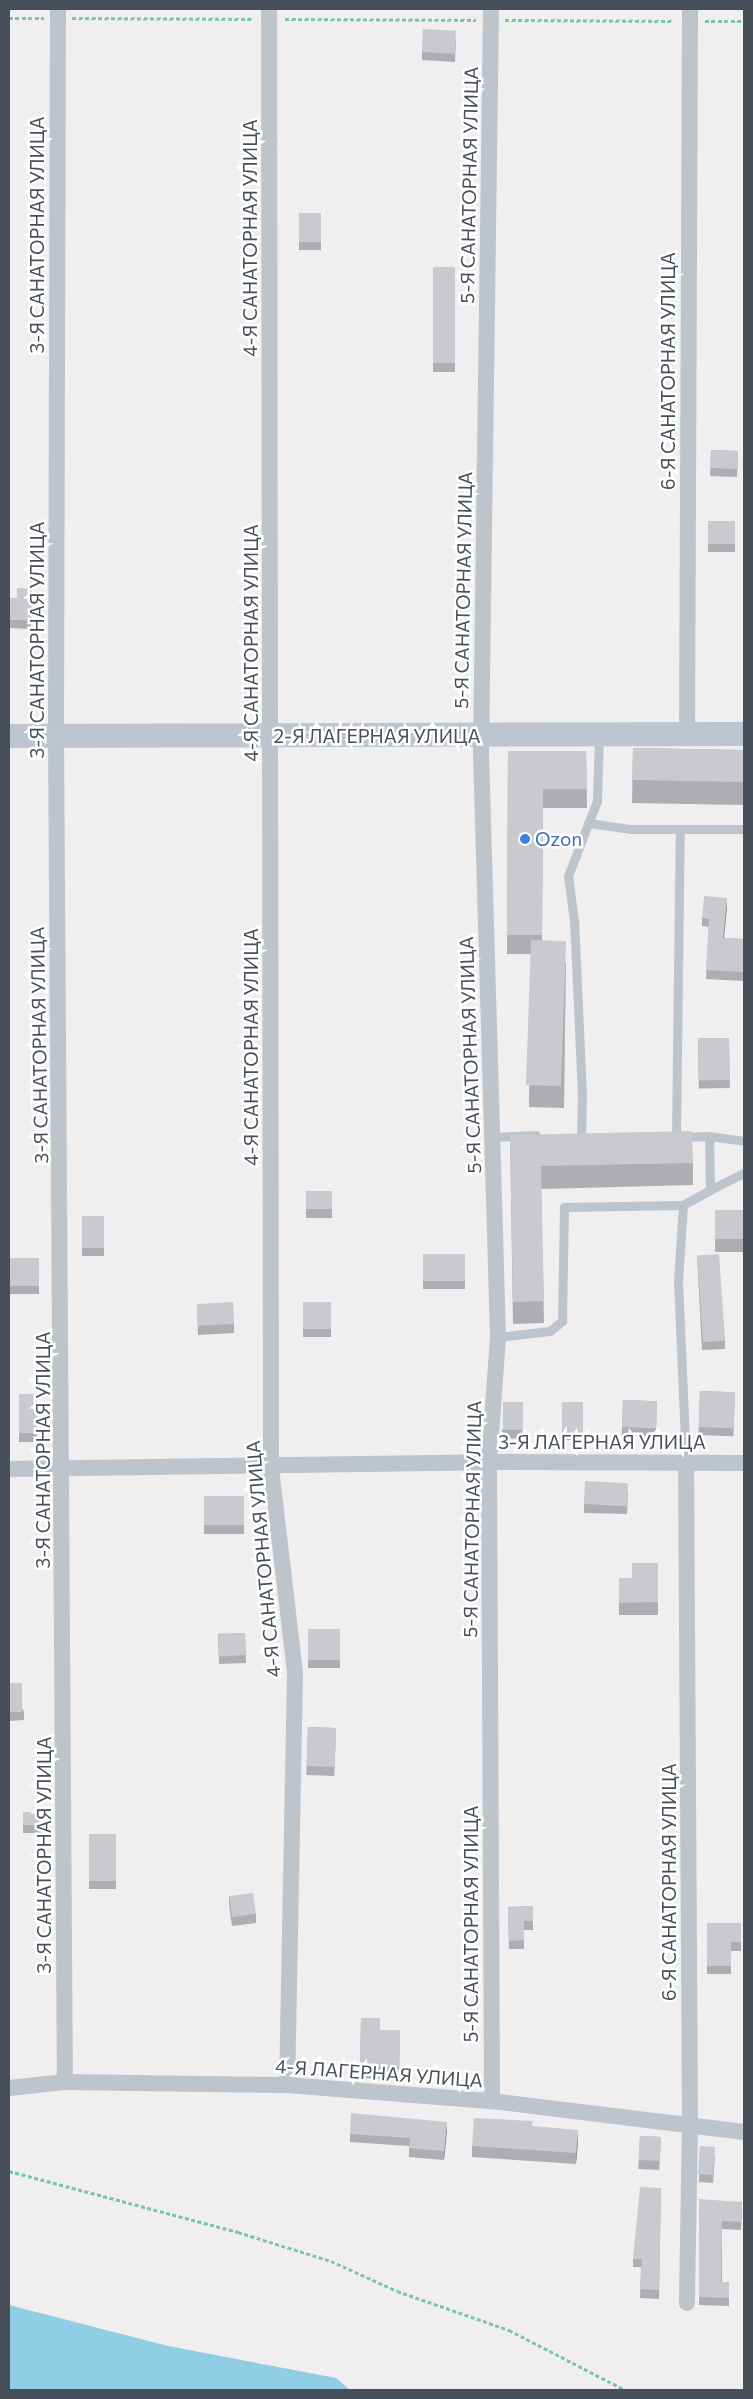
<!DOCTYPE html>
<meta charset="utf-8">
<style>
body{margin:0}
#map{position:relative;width:753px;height:2399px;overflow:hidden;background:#f0eeee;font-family:Commissioner,sans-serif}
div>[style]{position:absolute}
.water>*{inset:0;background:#8fcee5}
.path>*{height:3px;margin-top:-1.5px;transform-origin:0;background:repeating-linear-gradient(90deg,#79c7a6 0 4px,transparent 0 6.5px)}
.lane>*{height:9px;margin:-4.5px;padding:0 4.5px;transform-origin:4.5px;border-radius:4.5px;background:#bdc4cc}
.street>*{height:16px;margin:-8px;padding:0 8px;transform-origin:8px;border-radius:8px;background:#bdc4cc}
.secondary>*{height:24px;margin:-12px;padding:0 12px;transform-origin:12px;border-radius:12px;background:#bdc5d1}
.wall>*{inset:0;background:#acaeb3;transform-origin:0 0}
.shaded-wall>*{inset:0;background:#8c8d92}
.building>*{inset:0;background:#c8cad0;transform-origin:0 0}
.dots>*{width:14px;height:14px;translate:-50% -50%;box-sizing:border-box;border:2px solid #fff;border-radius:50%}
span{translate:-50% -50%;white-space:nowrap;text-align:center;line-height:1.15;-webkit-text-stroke:5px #fff;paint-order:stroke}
.street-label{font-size:19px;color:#47505a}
.shop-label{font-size:19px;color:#366cbe}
.left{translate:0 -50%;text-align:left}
.frame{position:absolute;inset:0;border:10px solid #47505a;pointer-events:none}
</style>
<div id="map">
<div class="water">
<div style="clip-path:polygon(9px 2305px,168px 2346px,336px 2378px,350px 2390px,9px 2390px)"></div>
</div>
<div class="path">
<div style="left:9px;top:18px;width:35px"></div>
<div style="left:72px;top:18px;width:182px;rotate:0.3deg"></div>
<div style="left:285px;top:19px;width:191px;rotate:0.3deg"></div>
<div style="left:505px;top:20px;width:169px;rotate:0.3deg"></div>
<div style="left:705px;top:21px;width:39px"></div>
<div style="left:9px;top:2171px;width:237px;rotate:14.9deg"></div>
<div style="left:238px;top:2232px;width:97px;rotate:17.3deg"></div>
<div style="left:331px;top:2261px;width:72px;rotate:24.4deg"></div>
<div style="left:397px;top:2291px;width:119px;rotate:19.2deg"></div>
<div style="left:509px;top:2330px;width:131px;rotate:27.3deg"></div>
</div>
<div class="lane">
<div style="left:588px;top:823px;width:42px;rotate:8.1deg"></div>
<div style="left:630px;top:829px;width:114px"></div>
<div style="left:709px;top:1136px;width:35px;rotate:8deg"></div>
<div style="left:492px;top:1137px;width:44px;rotate:-2.6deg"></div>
<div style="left:676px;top:1137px;width:308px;rotate:-89.3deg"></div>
<div style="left:681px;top:1137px;width:28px;rotate:-2deg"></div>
<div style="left:709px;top:1136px;width:54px;rotate:88.9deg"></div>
<div style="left:710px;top:1190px;width:31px;rotate:151deg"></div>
<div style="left:581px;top:1138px;width:43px;rotate:-88.7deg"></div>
<div style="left:582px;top:1095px;width:174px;rotate:-92.6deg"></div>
<div style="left:574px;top:921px;width:45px;rotate:-97.6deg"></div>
<div style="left:568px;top:876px;width:80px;rotate:-68.9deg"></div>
<div style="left:597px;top:801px;width:66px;rotate:-88.3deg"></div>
<div style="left:710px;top:1190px;width:38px;rotate:-27deg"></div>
<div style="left:498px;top:1337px;width:52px;rotate:-6.6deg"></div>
<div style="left:550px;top:1331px;width:16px;rotate:-40deg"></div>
<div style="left:562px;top:1321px;width:114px;rotate:-89deg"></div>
<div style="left:564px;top:1207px;width:119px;rotate:-1deg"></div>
<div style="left:683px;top:1205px;width:75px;rotate:93.8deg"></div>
<div style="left:678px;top:1280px;width:181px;rotate:87.5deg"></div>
</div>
<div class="street">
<div style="left:58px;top:9px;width:727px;rotate:90.16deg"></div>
<div style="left:56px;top:736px;width:1346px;rotate:89.62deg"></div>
<div style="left:269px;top:9px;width:1459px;rotate:89.92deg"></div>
<div style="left:271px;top:1468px;width:206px;rotate:83.3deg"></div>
<div style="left:295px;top:1673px;width:412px;rotate:91.1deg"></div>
<div style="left:491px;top:9px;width:744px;rotate:90.77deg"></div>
<div style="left:481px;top:753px;width:584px;rotate:88.33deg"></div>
<div style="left:498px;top:1337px;width:125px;rotate:94.1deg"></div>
<div style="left:489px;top:1462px;width:639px;rotate:89.73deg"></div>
<div style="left:687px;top:734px;width:725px;rotate:-89.76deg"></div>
<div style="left:686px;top:1461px;width:664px;rotate:89.65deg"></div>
<div style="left:690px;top:2125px;width:178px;rotate:91deg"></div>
<div style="left:9px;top:1469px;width:480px;rotate:-0.8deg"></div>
<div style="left:489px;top:1462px;width:255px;rotate:0.2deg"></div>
<div style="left:9px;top:2088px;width:56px;rotate:-6.1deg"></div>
<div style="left:65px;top:2082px;width:222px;rotate:0.8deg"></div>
<div style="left:287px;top:2085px;width:206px;rotate:4.5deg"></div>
<div style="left:492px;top:2101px;width:254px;rotate:7deg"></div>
</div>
<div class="secondary">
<div style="left:9px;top:736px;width:735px;rotate:-0.16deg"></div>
</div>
<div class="wall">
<div style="clip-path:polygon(456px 39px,455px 62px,422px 60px,422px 52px)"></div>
<div style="left:299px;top:213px;width:22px;height:37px"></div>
<div style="left:433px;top:267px;width:22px;height:105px"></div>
<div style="left:711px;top:450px;width:27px;height:26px;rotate:2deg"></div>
<div style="left:708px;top:521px;width:27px;height:31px"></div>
<div style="clip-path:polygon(32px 589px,31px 629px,9px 628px,9px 598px,17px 598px)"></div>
<div style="left:633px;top:748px;width:111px;height:55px;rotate:1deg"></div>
<div style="clip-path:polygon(508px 751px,586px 751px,587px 808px,543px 808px,542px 940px,566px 963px,564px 1108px,529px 1107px,531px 954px,507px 954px)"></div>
<div style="clip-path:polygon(727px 907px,724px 938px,744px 939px,744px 981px,706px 979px,709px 927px,702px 926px,702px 918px)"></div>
<div style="left:729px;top:1038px;width:50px;height:31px;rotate:89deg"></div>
<div style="clip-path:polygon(510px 1135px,693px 1163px,693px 1185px,541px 1189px,544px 1323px,513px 1324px)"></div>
<div style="left:306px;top:1191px;width:26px;height:27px"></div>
<div style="left:715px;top:1210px;width:29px;height:42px"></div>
<div style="left:82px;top:1216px;width:22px;height:40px"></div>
<div style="left:423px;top:1254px;width:42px;height:35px"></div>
<div style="clip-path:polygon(697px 1256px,725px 1341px,725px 1349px,702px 1350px)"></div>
<div style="left:9px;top:1258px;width:30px;height:36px"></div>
<div style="left:303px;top:1302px;width:28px;height:35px"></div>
<div style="clip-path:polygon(197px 1304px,234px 1324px,234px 1333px,198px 1335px)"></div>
<div style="left:700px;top:1391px;width:35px;height:44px;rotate:2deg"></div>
<div style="left:19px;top:1394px;width:18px;height:48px"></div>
<div style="left:623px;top:1400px;width:34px;height:35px;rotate:2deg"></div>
<div style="left:562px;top:1402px;width:21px;height:38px"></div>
<div style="clip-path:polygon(523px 1411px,522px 1439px,502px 1438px,502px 1430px)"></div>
<div style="clip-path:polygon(628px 1491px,627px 1514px,584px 1513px,584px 1504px)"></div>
<div style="left:244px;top:1496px;width:38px;height:40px;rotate:90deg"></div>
<div style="clip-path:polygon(658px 1563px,658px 1615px,619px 1615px,619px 1578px,632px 1578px)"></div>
<div style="left:340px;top:1629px;width:39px;height:32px;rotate:90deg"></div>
<div style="left:245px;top:1633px;width:30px;height:27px;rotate:88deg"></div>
<div style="clip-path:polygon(9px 1683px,24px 1712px,24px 1720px,9px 1721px)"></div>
<div style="left:308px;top:1727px;width:28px;height:48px;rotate:2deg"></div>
<div style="left:42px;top:1812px;width:21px;height:19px;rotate:90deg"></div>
<div style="left:89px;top:1834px;width:27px;height:55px"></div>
<div style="clip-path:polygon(229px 1896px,256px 1914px,256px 1923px,232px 1926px,229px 1904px)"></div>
<div style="clip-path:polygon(533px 1906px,533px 1930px,524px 1930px,524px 1949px,509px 1949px,508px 1907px)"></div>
<div style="clip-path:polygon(707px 1923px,741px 1923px,741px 1951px,731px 1951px,731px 1974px,707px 1974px)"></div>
<div style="clip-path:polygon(361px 2018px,380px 2030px,400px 2030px,399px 2079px,360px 2078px)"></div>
<div style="clip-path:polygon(533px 2126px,578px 2141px,576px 2164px,472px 2157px,472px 2146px)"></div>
<div style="clip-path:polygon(447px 2130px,444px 2160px,409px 2157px,409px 2146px,350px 2142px,350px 2134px)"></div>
<div style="left:640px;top:2136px;width:21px;height:33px;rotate:3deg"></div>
<div style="clip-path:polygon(700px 2146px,715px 2156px,713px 2183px,699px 2182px)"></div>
<div style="clip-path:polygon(661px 2188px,659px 2299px,640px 2298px,641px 2267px,633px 2267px,633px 2259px)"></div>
<div style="clip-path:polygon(699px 2199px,742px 2210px,741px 2230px,722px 2229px,722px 2282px,729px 2282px,729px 2306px,699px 2305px)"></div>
</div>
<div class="shaded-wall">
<div style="clip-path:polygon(727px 898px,727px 907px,723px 947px,723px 938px)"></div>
<div style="clip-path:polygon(447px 2122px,447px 2130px,444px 2160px,444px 2151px)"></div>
<div style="clip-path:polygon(578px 2130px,578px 2141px,576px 2164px,576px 2153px)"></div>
</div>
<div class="building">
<div style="left:423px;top:29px;width:33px;height:23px;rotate:3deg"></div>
<div style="left:299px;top:213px;width:22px;height:29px"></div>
<div style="left:433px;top:267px;width:22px;height:96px"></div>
<div style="left:711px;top:450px;width:27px;height:18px;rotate:2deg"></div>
<div style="left:708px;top:521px;width:27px;height:23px"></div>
<div style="clip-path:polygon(17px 588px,32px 589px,31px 620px,9px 620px,9px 598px,17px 598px)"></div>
<div style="left:633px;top:748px;width:111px;height:32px;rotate:1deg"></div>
<div style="clip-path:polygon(508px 751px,586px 751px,587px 789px,543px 789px,542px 935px,507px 935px)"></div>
<div style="clip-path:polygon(704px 896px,727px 898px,723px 938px,744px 939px,744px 972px,706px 970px,709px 919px,702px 918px)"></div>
<div style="left:531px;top:940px;width:35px;height:145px;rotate:2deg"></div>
<div style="left:729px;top:1038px;width:42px;height:31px;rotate:89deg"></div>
<div style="clip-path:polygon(692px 1131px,693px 1163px,541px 1166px,544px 1301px,513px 1302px,510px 1135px)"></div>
<div style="left:306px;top:1191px;width:26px;height:18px"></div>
<div style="left:715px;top:1210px;width:29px;height:29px"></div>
<div style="left:82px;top:1216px;width:22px;height:32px"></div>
<div style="left:423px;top:1254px;width:42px;height:27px"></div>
<div style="left:719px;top:1254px;width:87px;height:22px;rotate:86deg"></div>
<div style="left:9px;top:1258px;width:30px;height:28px"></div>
<div style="left:233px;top:1302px;width:22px;height:36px;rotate:87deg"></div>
<div style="left:303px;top:1302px;width:28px;height:27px"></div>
<div style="left:700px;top:1391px;width:35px;height:36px;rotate:2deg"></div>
<div style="left:19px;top:1394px;width:18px;height:39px"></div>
<div style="left:623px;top:1400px;width:34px;height:27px;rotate:2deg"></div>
<div style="left:503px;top:1402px;width:20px;height:28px"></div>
<div style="left:562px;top:1402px;width:21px;height:30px"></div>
<div style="left:585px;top:1481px;width:43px;height:23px;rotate:3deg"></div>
<div style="left:244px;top:1496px;width:29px;height:40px;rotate:90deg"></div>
<div style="clip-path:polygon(632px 1563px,658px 1563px,658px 1602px,619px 1603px,619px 1578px,632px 1578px)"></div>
<div style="left:340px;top:1629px;width:31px;height:32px;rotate:90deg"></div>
<div style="left:245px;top:1633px;width:22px;height:27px;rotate:87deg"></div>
<div style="left:9px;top:1683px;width:13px;height:29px"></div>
<div style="left:308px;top:1727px;width:28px;height:39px;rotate:2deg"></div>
<div style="left:42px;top:1812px;width:13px;height:19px;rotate:90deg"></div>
<div style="left:89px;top:1834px;width:27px;height:47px"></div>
<div style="left:253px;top:1893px;width:21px;height:24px;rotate:82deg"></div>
<div style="clip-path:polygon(533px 1906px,533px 1921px,524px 1921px,524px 1940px,509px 1941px,508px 1907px)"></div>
<div style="clip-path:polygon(707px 1923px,741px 1923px,741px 1942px,731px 1942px,731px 1966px,707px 1966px)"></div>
<div style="clip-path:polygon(361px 2018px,380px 2018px,380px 2030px,400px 2030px,399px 2067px,360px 2066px)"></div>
<div style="clip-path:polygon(351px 2113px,447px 2122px,444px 2151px,409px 2148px,410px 2138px,350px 2134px)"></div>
<div style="clip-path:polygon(474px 2118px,533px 2121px,532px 2126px,578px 2130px,576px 2153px,472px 2146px)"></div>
<div style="left:640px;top:2136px;width:21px;height:24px;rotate:3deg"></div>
<div style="left:700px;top:2146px;width:15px;height:28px;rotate:4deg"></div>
<div style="clip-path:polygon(640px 2187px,661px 2188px,659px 2290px,640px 2289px,642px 2259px,633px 2259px)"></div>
<div style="clip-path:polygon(699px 2199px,742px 2202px,741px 2222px,722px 2221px,721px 2282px,729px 2282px,729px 2298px,699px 2297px)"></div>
</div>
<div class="dots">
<div style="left:525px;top:839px;background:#3f7fe0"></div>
</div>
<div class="street-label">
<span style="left:469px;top:185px;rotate:-89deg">5-Я САНАТОРНАЯ УЛИЦА</span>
<span style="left:37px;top:235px;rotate:-90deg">3-Я САНАТОРНАЯ УЛИЦА</span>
<span style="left:250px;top:238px;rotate:-90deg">4-Я САНАТОРНАЯ УЛИЦА</span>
<span style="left:668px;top:371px;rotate:-90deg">6-Я САНАТОРНАЯ УЛИЦА</span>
<span style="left:463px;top:590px;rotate:-89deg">5-Я САНАТОРНАЯ УЛИЦА</span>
<span style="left:37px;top:640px;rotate:-90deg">3-Я САНАТОРНАЯ УЛИЦА</span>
<span style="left:251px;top:643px;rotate:-90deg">4-Я САНАТОРНАЯ УЛИЦА</span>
<span style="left:377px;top:736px">2-Я ЛАГЕРНАЯ УЛИЦА</span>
<span style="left:39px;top:1045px;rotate:-91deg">3-Я САНАТОРНАЯ УЛИЦА</span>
<span style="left:251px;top:1047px;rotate:-90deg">4-Я САНАТОРНАЯ УЛИЦА</span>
<span style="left:470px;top:1055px;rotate:-92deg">5-Я САНАТОРНАЯ УЛИЦА</span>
<span style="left:602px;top:1442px">3-Я ЛАГЕРНАЯ УЛИЦА</span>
<span style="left:43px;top:1450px;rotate:-90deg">3-Я САНАТОРНАЯ УЛИЦА</span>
<span style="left:472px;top:1519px;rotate:-89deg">5-Я САНАТОРНАЯ УЛИЦА</span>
<span style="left:263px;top:1559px;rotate:-95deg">4-Я САНАТОРНАЯ УЛИЦА</span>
<span style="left:44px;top:1855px;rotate:-90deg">3-Я САНАТОРНАЯ УЛИЦА</span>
<span style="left:669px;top:1882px;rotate:-90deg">6-Я САНАТОРНАЯ УЛИЦА</span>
<span style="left:471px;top:1924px;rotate:-90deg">5-Я САНАТОРНАЯ УЛИЦА</span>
<span style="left:379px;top:2073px;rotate:4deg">4-Я ЛАГЕРНАЯ УЛИЦА</span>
</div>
<div class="shop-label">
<span class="left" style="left:535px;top:839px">Ozon</span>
</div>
<div class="frame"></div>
</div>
